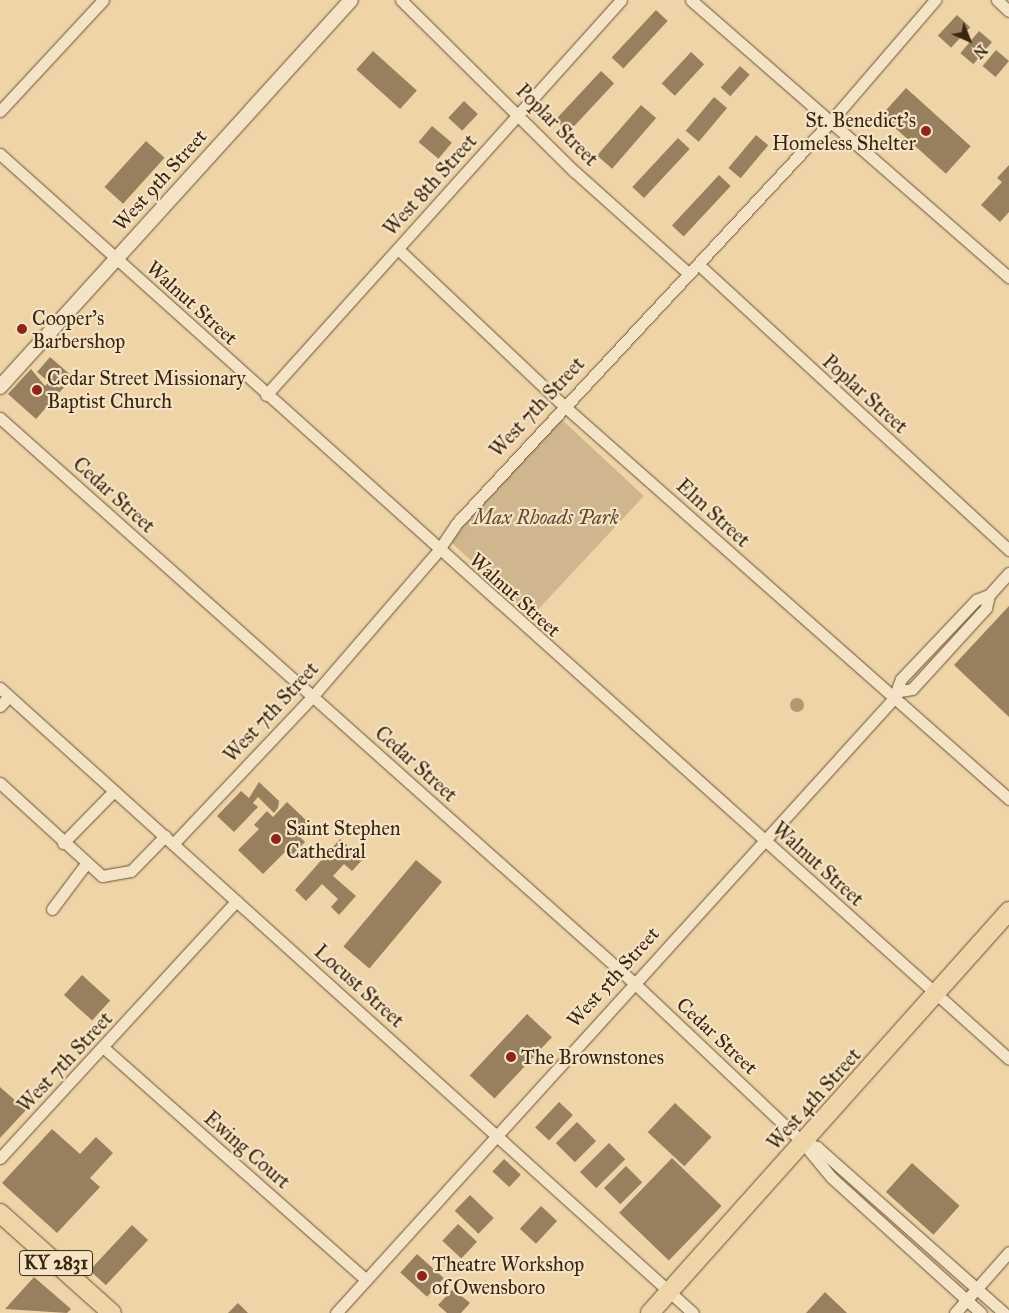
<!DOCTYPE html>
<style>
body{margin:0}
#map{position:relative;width:1009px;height:1313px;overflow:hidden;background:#efd4a8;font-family:"IM FELL Great Primer",serif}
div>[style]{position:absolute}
.green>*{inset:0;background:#d0b68e;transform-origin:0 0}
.water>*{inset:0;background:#b19974}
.round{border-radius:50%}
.building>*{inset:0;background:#98805f;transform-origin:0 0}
.roads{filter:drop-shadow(0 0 1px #675235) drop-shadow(0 0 1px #675235)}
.minor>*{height:11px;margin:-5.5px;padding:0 5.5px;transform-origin:5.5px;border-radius:5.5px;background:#f5e3c6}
.tertiary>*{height:14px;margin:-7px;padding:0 7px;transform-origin:7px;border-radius:7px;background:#f5e3c6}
.primary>*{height:18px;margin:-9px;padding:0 9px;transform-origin:9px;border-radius:9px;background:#efd4a8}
.dots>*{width:14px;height:14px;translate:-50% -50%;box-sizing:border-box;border:2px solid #f5e3c6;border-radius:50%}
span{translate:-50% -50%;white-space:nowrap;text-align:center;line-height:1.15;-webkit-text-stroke:4.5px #f5e3c6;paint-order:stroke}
.shield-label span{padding:1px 4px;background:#f5e3c6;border:1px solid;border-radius:4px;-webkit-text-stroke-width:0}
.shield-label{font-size:19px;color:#3a260f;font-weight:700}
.poi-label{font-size:20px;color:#3a260f}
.right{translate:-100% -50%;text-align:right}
.left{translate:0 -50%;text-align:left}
.street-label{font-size:20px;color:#3a260f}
.park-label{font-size:20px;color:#604a2f;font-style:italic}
.north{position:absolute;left:944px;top:15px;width:50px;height:50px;-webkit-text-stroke:4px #f5e3c6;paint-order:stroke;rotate:136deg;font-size:14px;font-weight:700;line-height:20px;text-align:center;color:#3a260f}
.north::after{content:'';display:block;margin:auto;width:18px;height:22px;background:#3a260f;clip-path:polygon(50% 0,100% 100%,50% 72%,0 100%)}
</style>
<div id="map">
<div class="green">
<div style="left:559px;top:417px;width:116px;height:165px;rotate:43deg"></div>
</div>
<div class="water">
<div class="round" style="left:790px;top:698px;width:14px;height:14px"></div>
</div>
<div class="building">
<div style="left:656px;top:10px;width:16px;height:65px;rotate:43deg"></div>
<div style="left:957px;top:15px;width:18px;height:28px;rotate:43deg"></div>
<div style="left:979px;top:31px;width:17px;height:29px;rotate:40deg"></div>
<div style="left:996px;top:50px;width:17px;height:21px;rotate:40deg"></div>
<div style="left:373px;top:51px;width:59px;height:25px;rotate:42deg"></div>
<div style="left:691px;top:52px;width:18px;height:43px;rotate:43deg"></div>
<div style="left:740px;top:66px;width:13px;height:29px;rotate:42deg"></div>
<div style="left:601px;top:71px;width:18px;height:67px;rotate:43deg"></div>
<div style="left:906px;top:88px;width:87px;height:37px;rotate:42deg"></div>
<div style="left:714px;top:97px;width:17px;height:44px;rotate:40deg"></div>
<div style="left:464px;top:101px;width:19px;height:23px;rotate:43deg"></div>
<div style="left:641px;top:105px;width:20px;height:67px;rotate:41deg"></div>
<div style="left:432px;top:126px;width:26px;height:21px;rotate:40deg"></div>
<div style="left:756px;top:135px;width:16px;height:43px;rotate:40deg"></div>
<div style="left:678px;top:138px;width:16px;height:67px;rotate:43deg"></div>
<div style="left:146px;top:141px;width:25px;height:62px;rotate:42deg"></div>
<div style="clip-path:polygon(1009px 165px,1009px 212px,1000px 222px,981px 205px,1002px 182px,997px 178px)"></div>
<div style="left:719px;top:175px;width:16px;height:69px;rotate:43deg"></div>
<div style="clip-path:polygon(50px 357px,73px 377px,36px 419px,8px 394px,31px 369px,45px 386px,49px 382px,37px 372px)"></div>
<div style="clip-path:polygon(1009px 606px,1009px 717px,954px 665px)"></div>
<div style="clip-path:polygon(259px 782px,279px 801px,278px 808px,274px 813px,258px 797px,253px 803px,258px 807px,234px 832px,217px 816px,241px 791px,249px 798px)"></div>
<div style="clip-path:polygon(287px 802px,310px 824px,299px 836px,305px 842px,290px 857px,285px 852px,263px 874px,238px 850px,259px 829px,254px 825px,267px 811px,273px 817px)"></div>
<div style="clip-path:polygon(340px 839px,363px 859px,352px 871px,344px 864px,333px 876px,356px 896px,339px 915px,331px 907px,338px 899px,322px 884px,306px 901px,295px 890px)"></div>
<div style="left:416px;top:860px;width:34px;height:113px;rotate:40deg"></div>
<div style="left:82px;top:975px;width:38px;height:27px;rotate:42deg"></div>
<div style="left:527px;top:1014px;width:34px;height:84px;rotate:43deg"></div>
<div style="clip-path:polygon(0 1087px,26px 1110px,0 1138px)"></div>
<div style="left:559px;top:1102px;width:19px;height:35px;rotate:43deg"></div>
<div style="left:675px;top:1103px;width:50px;height:40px;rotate:43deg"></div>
<div style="left:577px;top:1122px;width:27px;height:30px;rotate:45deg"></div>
<div style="clip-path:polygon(52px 1129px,80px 1154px,96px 1137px,113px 1153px,90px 1178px,100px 1187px,57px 1233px,2px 1183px)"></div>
<div style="left:609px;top:1143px;width:23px;height:41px;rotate:45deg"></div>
<div style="left:672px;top:1158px;width:69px;height:76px;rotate:44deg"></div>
<div style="left:504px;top:1159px;width:23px;height:17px;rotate:43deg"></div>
<div style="left:912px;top:1163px;width:64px;height:39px;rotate:42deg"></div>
<div style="left:626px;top:1166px;width:23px;height:31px;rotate:45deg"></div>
<div style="left:470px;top:1195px;width:33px;height:22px;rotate:44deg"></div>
<div style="left:541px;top:1206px;width:22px;height:31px;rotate:43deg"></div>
<div style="left:458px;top:1224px;width:26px;height:23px;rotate:43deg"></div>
<div style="left:132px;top:1225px;width:22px;height:62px;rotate:43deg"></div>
<div style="left:417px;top:1254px;width:36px;height:25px;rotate:42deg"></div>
<div style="clip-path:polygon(34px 1277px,71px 1309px,67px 1313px,5px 1309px)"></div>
<div style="clip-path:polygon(453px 1289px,470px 1303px,461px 1313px,447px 1313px,438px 1305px)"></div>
<div style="clip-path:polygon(825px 1292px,847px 1313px,806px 1313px)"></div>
<div style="clip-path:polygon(238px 1303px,248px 1313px,228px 1313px)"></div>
</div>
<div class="roads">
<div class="minor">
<div style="left:401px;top:0;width:243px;rotate:44.7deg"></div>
<div style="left:574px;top:171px;width:154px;rotate:41.8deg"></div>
<div style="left:691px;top:0;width:422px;rotate:41.1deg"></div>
<div style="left:997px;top:0;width:16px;rotate:43deg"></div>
<div style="left:0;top:111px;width:151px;rotate:-47.1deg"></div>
<div style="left:0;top:154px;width:1355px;rotate:41.89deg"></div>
<div style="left:398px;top:249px;width:227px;rotate:43.4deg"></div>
<div style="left:563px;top:405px;width:595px;rotate:41.46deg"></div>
<div style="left:698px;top:264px;width:423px;rotate:42.6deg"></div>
<div style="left:266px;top:395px;width:531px;rotate:-48.05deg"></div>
<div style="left:0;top:418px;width:848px;rotate:41.7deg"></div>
<div style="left:633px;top:982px;width:234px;rotate:43.4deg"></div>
<div style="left:803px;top:1143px;width:45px;rotate:50.4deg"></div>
<div style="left:832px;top:1178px;width:201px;rotate:42.2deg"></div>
<div style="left:0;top:688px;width:933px;rotate:42.05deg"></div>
<div style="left:900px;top:691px;width:12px;rotate:-9deg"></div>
<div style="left:912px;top:689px;width:110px;rotate:-47.6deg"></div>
<div style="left:986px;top:608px;width:13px;rotate:-77deg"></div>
<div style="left:989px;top:595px;width:30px;rotate:-48deg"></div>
<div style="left:0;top:706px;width:13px;rotate:-48deg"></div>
<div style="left:0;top:783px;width:138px;rotate:42.4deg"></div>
<div style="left:102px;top:876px;width:29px;rotate:-10deg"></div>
<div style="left:131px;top:871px;width:49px;rotate:-45.8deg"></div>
<div style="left:63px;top:843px;width:73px;rotate:-45.6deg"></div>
<div style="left:173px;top:844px;width:202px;rotate:-46.6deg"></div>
<div style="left:312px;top:697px;width:193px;rotate:-49.2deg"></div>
<div style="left:438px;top:551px;width:32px;rotate:-56deg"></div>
<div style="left:456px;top:524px;width:550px;rotate:-47.06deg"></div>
<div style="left:831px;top:121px;width:160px;rotate:-49.3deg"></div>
<div style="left:52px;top:909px;width:55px;rotate:-53.1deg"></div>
<div style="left:104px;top:1048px;width:350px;rotate:41.5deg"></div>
<div style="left:803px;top:1143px;width:15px;rotate:16deg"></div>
<div style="left:817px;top:1147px;width:250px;rotate:41.6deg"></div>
<div style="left:0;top:1158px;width:349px;rotate:-47.4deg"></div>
<div style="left:336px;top:1313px;width:830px;rotate:-47.78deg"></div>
<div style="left:894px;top:698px;width:20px;rotate:-70deg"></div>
<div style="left:901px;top:679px;width:109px;rotate:-46.5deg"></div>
<div style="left:976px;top:600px;width:14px;rotate:-21deg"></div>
<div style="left:955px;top:1313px;width:81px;rotate:-48.5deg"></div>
</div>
<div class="tertiary">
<div style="left:0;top:387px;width:522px;rotate:-47.79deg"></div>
</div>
<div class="primary">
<div style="left:0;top:1213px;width:150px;rotate:41.8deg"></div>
<div style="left:650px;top:1313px;width:539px;rotate:-48.23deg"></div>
</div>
</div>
<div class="dots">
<div style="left:926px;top:131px;background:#8f2418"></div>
<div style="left:22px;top:329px;background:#8f2418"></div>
<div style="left:37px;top:390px;background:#8f2418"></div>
<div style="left:276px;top:839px;background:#8f2418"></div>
<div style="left:511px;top:1057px;background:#8f2418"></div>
<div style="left:422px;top:1276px;background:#8f2418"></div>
</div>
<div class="shield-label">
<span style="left:56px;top:1263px">KY 2831</span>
</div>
<div class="poi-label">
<span class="right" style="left:916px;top:132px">St. Benedict's<br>Homeless Shelter</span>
<span class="left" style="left:32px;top:330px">Cooper's<br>Barbershop</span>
<span class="left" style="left:47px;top:390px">Cedar Street Missionary<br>Baptist Church</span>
<span class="left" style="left:286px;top:840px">Saint Stephen<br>Cathedral</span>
<span class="left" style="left:521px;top:1057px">The Brownstones</span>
<span class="left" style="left:432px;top:1276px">Theatre Workshop<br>of Owensboro</span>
</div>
<div class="street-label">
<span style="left:557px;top:125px;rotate:45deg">Poplar Street</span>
<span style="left:160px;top:180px;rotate:-48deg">West 9th Street</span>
<span style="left:430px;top:185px;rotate:-48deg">West 8th Street</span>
<span style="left:192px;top:303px;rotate:42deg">Walnut Street</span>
<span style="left:865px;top:394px;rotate:42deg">Poplar Street</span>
<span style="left:537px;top:407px;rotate:-47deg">West 7th Street</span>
<span style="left:114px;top:495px;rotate:42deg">Cedar Street</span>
<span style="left:713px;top:513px;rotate:42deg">Elm Street</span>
<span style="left:515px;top:595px;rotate:42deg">Walnut Street</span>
<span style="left:271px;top:712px;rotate:-47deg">West 7th Street</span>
<span style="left:416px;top:764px;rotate:42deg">Cedar Street</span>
<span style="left:818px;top:864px;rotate:42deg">Walnut Street</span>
<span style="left:613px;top:977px;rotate:-48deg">West 5th Street</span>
<span style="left:359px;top:986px;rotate:42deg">Locust Street</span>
<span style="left:717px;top:1036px;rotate:43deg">Cedar Street</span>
<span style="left:65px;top:1062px;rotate:-47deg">West 7th Street</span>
<span style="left:814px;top:1099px;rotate:-48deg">West 4th Street</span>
<span style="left:247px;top:1150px;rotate:41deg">Ewing Court</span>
</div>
<div class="park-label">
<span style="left:546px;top:517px">Max Rhoads Park</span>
</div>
<div class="north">N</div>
</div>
